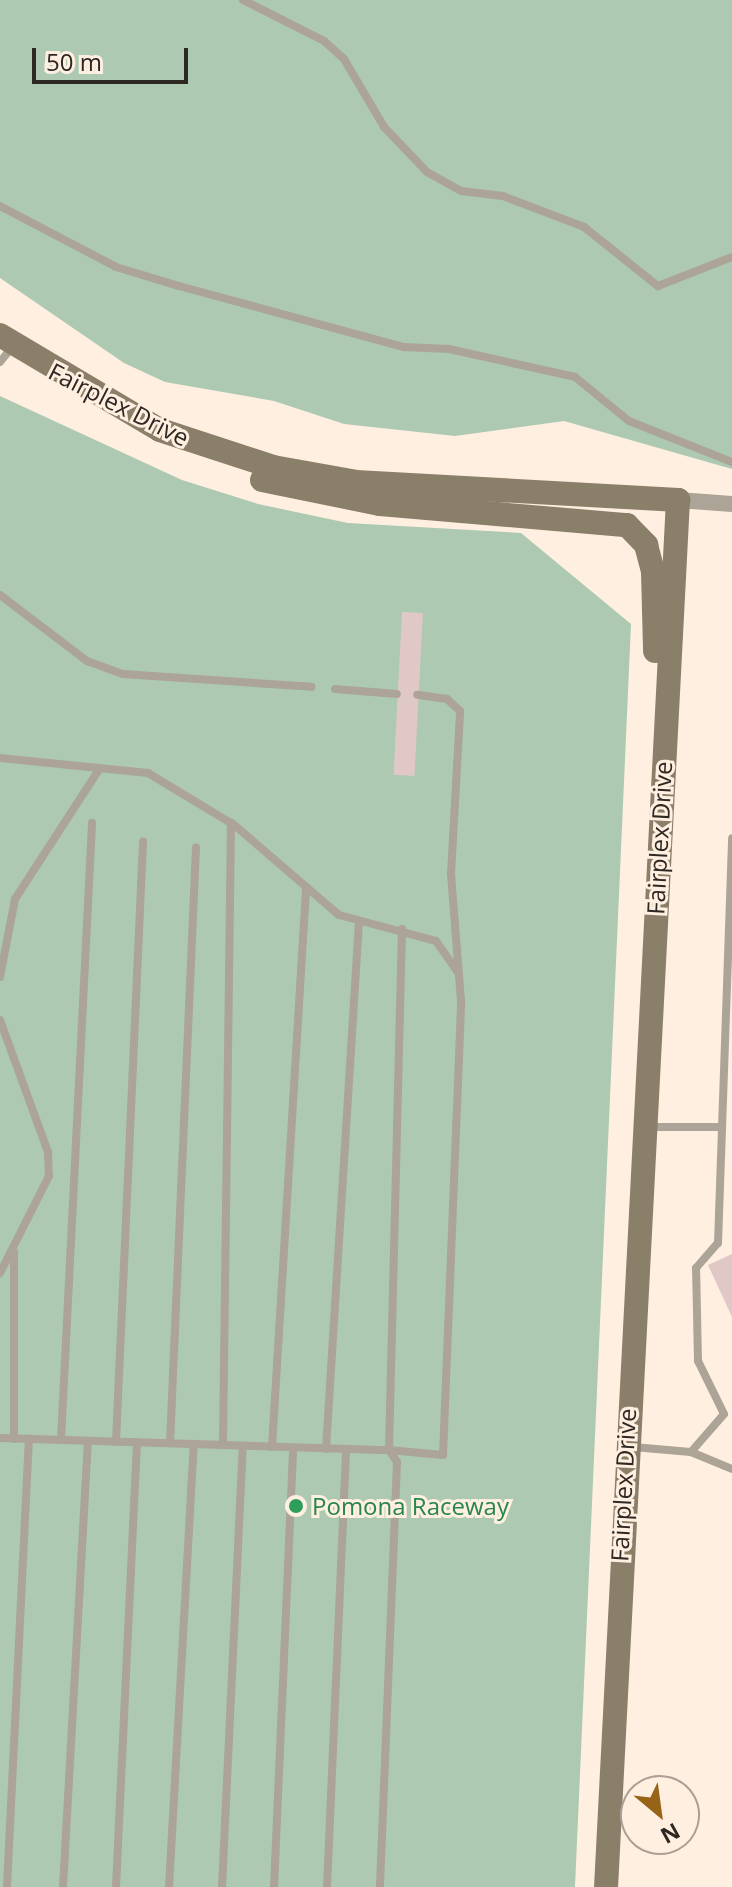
<!DOCTYPE html>
<style>
body{margin:0}
#map{position:relative;width:732px;height:1887px;overflow:hidden;background:#ffefe1;font-family:"Open Sans",sans-serif}
div>[style]{position:absolute}
.green>*{inset:0;background:#adc9b1}
.building>*{inset:0;background:#dfc8c6;transform-origin:0 0}
.lane>*{height:8px;margin:-4px;padding:0 4px;transform-origin:4px;border-radius:4px;background:#aca496}
.street>*{height:16px;margin:-8px;padding:0 8px;transform-origin:8px;border-radius:8px;background:#aca496}
.secondary>*{height:24px;margin:-12px;padding:0 12px;transform-origin:12px;border-radius:12px;background:#8a7f69}
.dots>*{width:22px;height:22px;translate:-50% -50%;box-sizing:border-box;border:4px solid #ffefe1;border-radius:50%}
span{translate:-50% -50%;white-space:nowrap;text-align:center;line-height:1.15;-webkit-text-stroke:6px #ffefe1;paint-order:stroke}
.street-label{font-size:24px;color:#2e2823}
.leisure-label{font-size:24px;color:#27864d}
.left{translate:0 -50%;text-align:left}
.north{position:absolute;left:620px;top:1775px;width:80px;height:80px;box-sizing:border-box;background:#ffefe1;border:2px solid #ab9f95;border-radius:50%;rotate:151deg;font-size:22px;font-weight:700;line-height:32px;text-align:center;color:#2e2823}
.north::after{content:'';display:block;margin:auto;width:28px;height:36px;background:#966317;clip-path:polygon(50% 0,100% 100%,50% 72%,0 100%)}
.scale{position:absolute;left:32px;top:48px;width:156px;height:36px;box-sizing:border-box;border:4px solid #2e2823;border-top:0;padding-left:10px;font-size:24px;line-height:28px;white-space:nowrap;color:#2e2823;-webkit-text-stroke:6px #ffefe1;paint-order:stroke}
</style>
<div id="map">
<div class="green">
<div style="clip-path:polygon(0 0,732px 0,732px 469px,564px 421px,455px 436px,344px 424px,274px 401px,165px 382px,124px 363px,0 278px)"></div>
<div style="clip-path:polygon(0 396px,182px 480px,258px 504px,348px 523px,521px 533px,631px 624px,575px 1887px,0 1887px)"></div>
</div>
<div class="building">
<div style="left:402px;top:612px;width:21px;height:163px;rotate:3deg"></div>
<div style="clip-path:polygon(732px 1254px,732px 1317px,708px 1265px)"></div>
</div>
<div class="lane">
<div style="left:243px;top:0;width:91px;rotate:26.8deg"></div>
<div style="left:324px;top:41px;width:27px;rotate:42deg"></div>
<div style="left:344px;top:59px;width:79px;rotate:59.5deg"></div>
<div style="left:384px;top:127px;width:62px;rotate:46.3deg"></div>
<div style="left:427px;top:172px;width:39px;rotate:29deg"></div>
<div style="left:461px;top:191px;width:42px;rotate:6.8deg"></div>
<div style="left:503px;top:196px;width:87px;rotate:20.9deg"></div>
<div style="left:584px;top:227px;width:95px;rotate:38.6deg"></div>
<div style="left:658px;top:286px;width:79px;rotate:-21.4deg"></div>
<div style="left:0;top:206px;width:131px;rotate:27.7deg"></div>
<div style="left:116px;top:267px;width:66px;rotate:16.8deg"></div>
<div style="left:179px;top:286px;width:233px;rotate:15.2deg"></div>
<div style="left:404px;top:347px;width:45px;rotate:2.5deg"></div>
<div style="left:449px;top:349px;width:129px;rotate:12.5deg"></div>
<div style="left:575px;top:377px;width:70px;rotate:39.2deg"></div>
<div style="left:629px;top:421px;width:111px;rotate:21.7deg"></div>
<div style="left:0;top:362px;width:19px;rotate:-51deg"></div>
<div style="left:0;top:595px;width:109px;rotate:37.2deg"></div>
<div style="left:87px;top:661px;width:38px;rotate:20deg"></div>
<div style="left:123px;top:674px;width:189px;rotate:3.9deg"></div>
<div style="left:335px;top:689px;width:62px;rotate:4.6deg"></div>
<div style="left:0;top:758px;width:149px;rotate:5.8deg"></div>
<div style="left:148px;top:773px;width:97px;rotate:31.1deg"></div>
<div style="left:231px;top:823px;width:622px;rotate:90.74deg"></div>
<div style="left:232px;top:823px;width:141px;rotate:40.7deg"></div>
<div style="left:339px;top:915px;width:100px;rotate:15deg"></div>
<div style="left:436px;top:941px;width:40px;rotate:55.1deg"></div>
<div style="left:402px;top:929px;width:521px;rotate:91.43deg"></div>
<div style="left:389px;top:1450px;width:54px;rotate:5.3deg"></div>
<div style="left:443px;top:1455px;width:454px;rotate:-87.7deg"></div>
<div style="left:461px;top:1001px;width:127px;rotate:-94.5deg"></div>
<div style="left:451px;top:874px;width:163px;rotate:-86.8deg"></div>
<div style="left:460px;top:711px;width:18px;rotate:-137deg"></div>
<div style="left:447px;top:699px;width:30px;rotate:-172deg"></div>
<div style="left:0;top:977px;width:79px;rotate:-79.1deg"></div>
<div style="left:15px;top:899px;width:153px;rotate:-57deg"></div>
<div style="left:0;top:1020px;width:140px;rotate:70deg"></div>
<div style="left:48px;top:1152px;width:24px;rotate:88deg"></div>
<div style="left:49px;top:1176px;width:109px;rotate:116.8deg"></div>
<div style="left:647px;top:1127px;width:75px"></div>
<div style="left:14px;top:1252px;width:187px;rotate:90deg"></div>
<div style="left:0;top:1438px;width:389px;rotate:1.8deg"></div>
<div style="left:389px;top:1450px;width:14px;rotate:56deg"></div>
<div style="left:397px;top:1462px;width:425px;rotate:92.3deg"></div>
<div style="left:61px;top:1440px;width:618px;rotate:-87.12deg"></div>
<div style="left:116px;top:1442px;width:601px;rotate:-87.42deg"></div>
<div style="left:170px;top:1443px;width:596px;rotate:-87.5deg"></div>
<div style="left:272px;top:1447px;width:559px;rotate:-86.51deg"></div>
<div style="left:633px;top:1447px;width:58px;rotate:4.9deg"></div>
<div style="left:691px;top:1452px;width:50px;rotate:-49deg"></div>
<div style="left:724px;top:1414px;width:59px;rotate:-116.1deg"></div>
<div style="left:698px;top:1361px;width:93px;rotate:-91.2deg"></div>
<div style="left:696px;top:1268px;width:33px;rotate:-49deg"></div>
<div style="left:718px;top:1243px;width:405px;rotate:-88deg"></div>
<div style="left:326px;top:1449px;width:528px;rotate:-86.42deg"></div>
<div style="left:691px;top:1452px;width:44px;rotate:22.5deg"></div>
<div style="left:7px;top:1887px;width:449px;rotate:-87.2deg"></div>
<div style="left:63px;top:1887px;width:447px;rotate:-86.8deg"></div>
<div style="left:116px;top:1887px;width:445px;rotate:-87.3deg"></div>
<div style="left:169px;top:1887px;width:444px;rotate:-86.8deg"></div>
<div style="left:222px;top:1887px;width:441px;rotate:-87.3deg"></div>
<div style="left:274px;top:1887px;width:439px;rotate:-87.5deg"></div>
<div style="left:327px;top:1887px;width:438px;rotate:-87.5deg"></div>
</div>
<div class="street">
<div style="left:678px;top:500px;width:54px;rotate:4.2deg"></div>
</div>
<div class="secondary">
<div style="left:0;top:335px;width:186px;rotate:30.7deg"></div>
<div style="left:160px;top:430px;width:119px;rotate:18.1deg"></div>
<div style="left:273px;top:467px;width:84px;rotate:10.2deg"></div>
<div style="left:356px;top:482px;width:323px;rotate:3.2deg"></div>
<div style="left:678px;top:500px;width:1389px;rotate:92.97deg"></div>
<div style="left:262px;top:480px;width:120px;rotate:11.5deg"></div>
<div style="left:380px;top:504px;width:248px;rotate:4.9deg"></div>
<div style="left:627px;top:525px;width:28px;rotate:46deg"></div>
<div style="left:646px;top:545px;width:28px;rotate:75deg"></div>
<div style="left:653px;top:572px;width:79px;rotate:88.5deg"></div>
</div>
<div class="dots">
<div style="left:296px;top:1506px;background:#2e9e5b"></div>
</div>
<div class="street-label">
<span style="left:119px;top:404px;rotate:27deg">Fairplex Drive</span>
<span style="left:659px;top:838px;rotate:-87deg">Fairplex Drive</span>
<span style="left:623px;top:1485px;rotate:-87deg">Fairplex Drive</span>
</div>
<div class="leisure-label">
<span class="left" style="left:312px;top:1506px">Pomona Raceway</span>
</div>
<div class="north">N</div>
<div class="scale">50 m</div>
</div>
